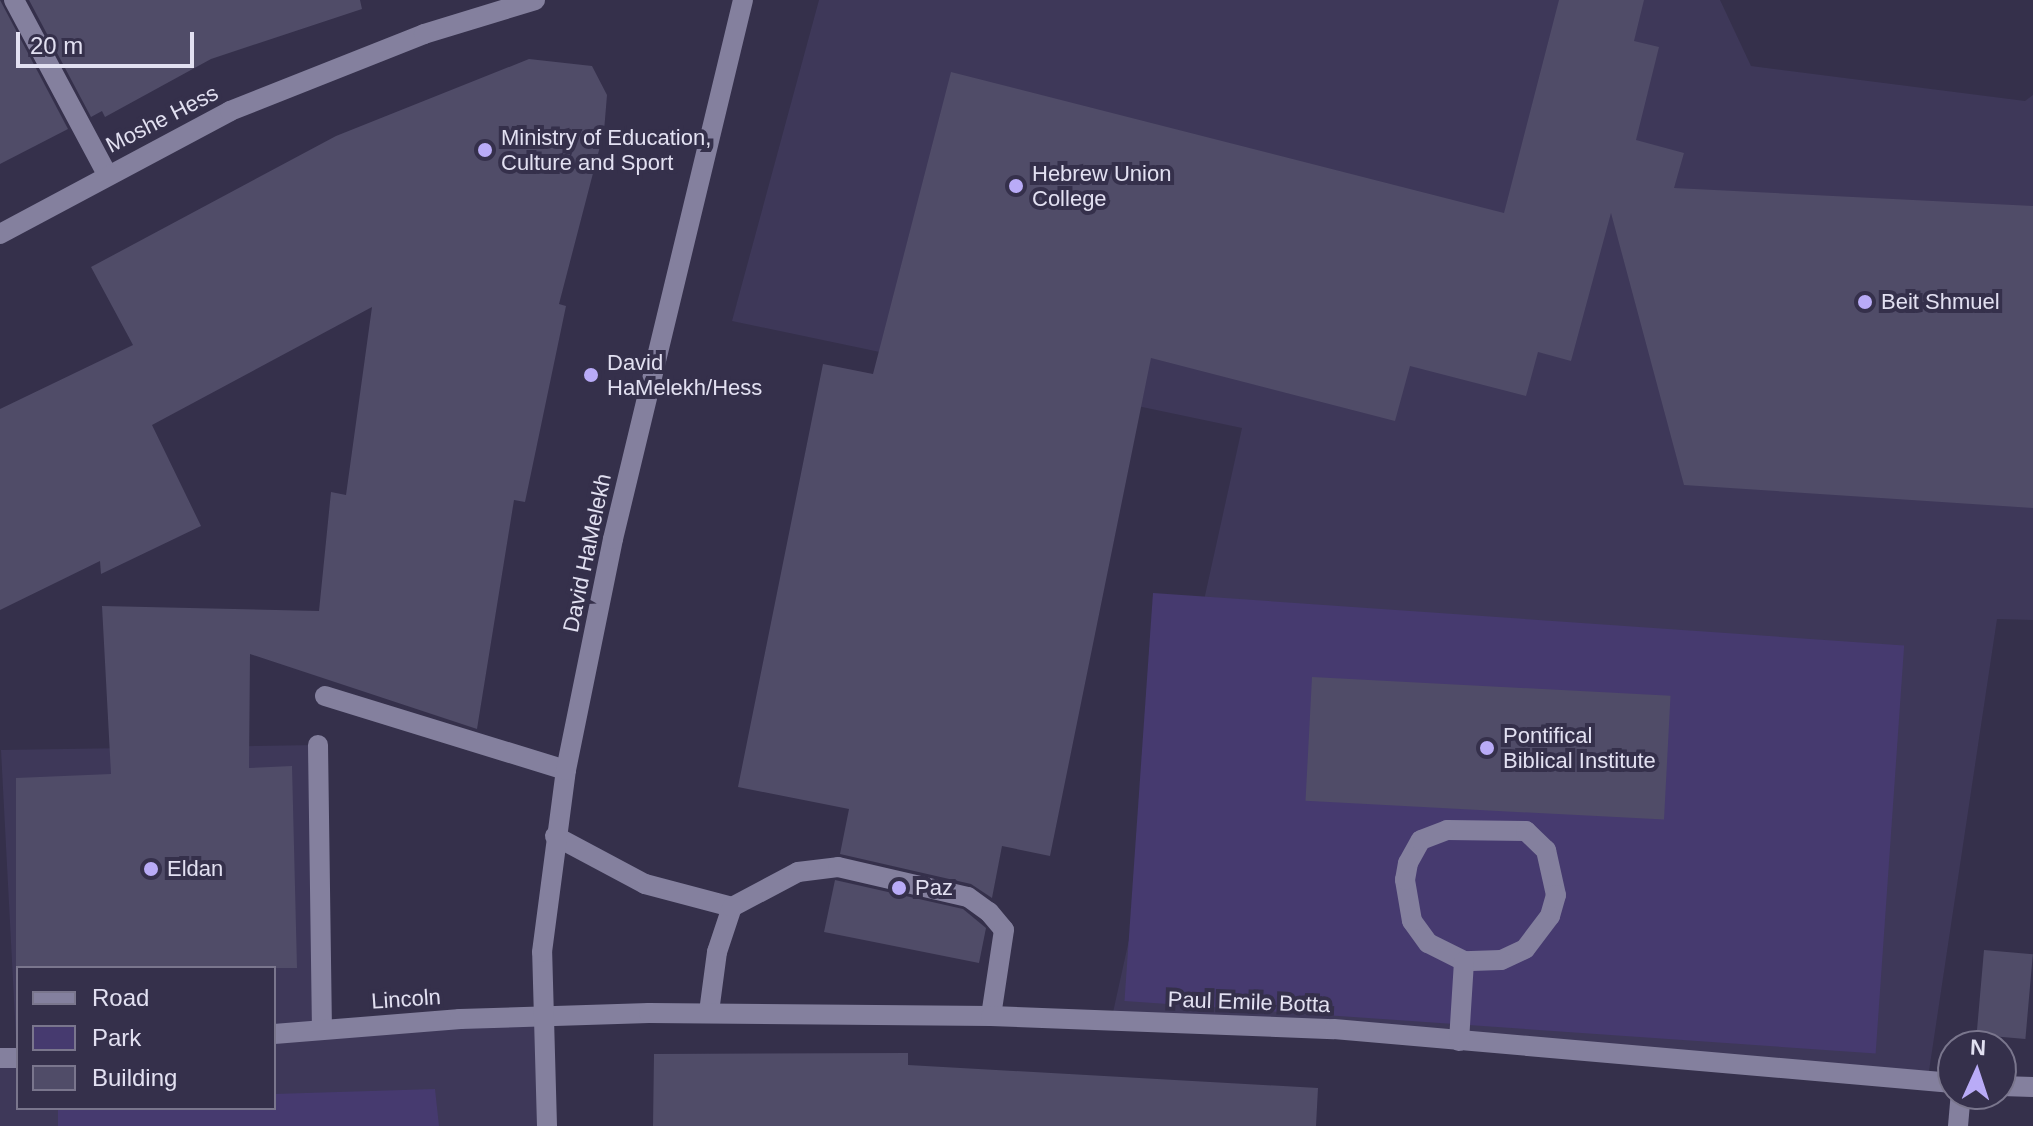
<!DOCTYPE html>
<style>
body{margin:0}
#map{position:relative;width:2033px;height:1126px;overflow:hidden;background:#35304b;font-family:Arial,sans-serif}
div>[style]{position:absolute}
.built>*{inset:0;background:#3e3859}
.green>*{inset:0;background:#463a6f;transform-origin:0 0}
.building>*{inset:0;background:#504c68;transform-origin:0 0}
.minor>*{height:20px;margin:-10px;padding:0 10px;transform-origin:10px;border-radius:10px;background:#84809e}
.dots>*{width:22px;height:22px;translate:-50% -50%;box-sizing:border-box;border:4px solid #35304b;border-radius:50%}
span{translate:-50% -50%;white-space:nowrap;text-align:center;line-height:1.15;-webkit-text-stroke:8px #35304b;paint-order:stroke}
.street-label{font-size:22px;color:#e2e0f1}
.poi-label{font-size:22px;color:#e2e0f1}
.left{translate:0 -50%;text-align:left}
.legend{position:absolute;left:16px;top:966px;width:260px;height:144px;box-sizing:border-box;background:#35304b;border:2px solid #7a768d;margin:0;padding:10px 14px;list-style:none;font-size:24px;color:#e2e0f1}
.legend li{display:flex;align-items:center;gap:16px;height:40px}
.legend b{width:40px;border:2px solid #7a768d}
.north{position:absolute;left:1937px;top:1030px;width:80px;height:80px;box-sizing:border-box;background:#35304b;border:2px solid #7a768d;border-radius:50%;rotate:3deg;font-size:22px;font-weight:700;line-height:32px;text-align:center;color:#e2e0f1}
.north::after{content:'';display:block;margin:auto;width:28px;height:36px;background:#b9abf7;clip-path:polygon(50% 0,100% 100%,50% 72%,0 100%)}
.scale{position:absolute;left:16px;top:32px;width:178px;height:36px;box-sizing:border-box;border:4px solid #e2e0f1;border-top:0;padding-left:10px;font-size:24px;line-height:28px;white-space:nowrap;color:#e2e0f1;-webkit-text-stroke:6px #35304b;paint-order:stroke}
</style>
<div id="map">
<div class="built">
<div style="clip-path:polygon(819px 0,1720px 0,1751px 66px,2025px 101px,2033px 95px,2033px 620px,1997px 619px,1929px 1071px,1110px 1026px,1242px 428px,732px 321px)"></div>
<div style="clip-path:polygon(evenodd,318px 745px,322px 1029px,541px 1016px,547px 1126px,0 1126px,0 1058px,17px 1057px,1px 750px,318px 745px,18px 968px,274px 968px,274px 1108px,18px 1108px,18px 968px)"></div>
</div>
<div class="green">
<div style="left:1153px;top:593px;width:753px;height:409px;rotate:4deg"></div>
<div style="clip-path:polygon(435px 1089px,439px 1126px,58px 1126px,58px 1108px,274px 1108px,274px 1094px)"></div>
</div>
<div class="building">
<div style="clip-path:polygon(0 0,68px 129px,0 164px)"></div>
<div style="clip-path:polygon(29px 0,360px 0,362px 9px,211px 59px,105px 117px,102px 111px,91px 117px)"></div>
<div style="clip-path:polygon(1559px 0,1644px 0,1634px 41px,1659px 47px,1636px 140px,1684px 153px,1674px 188px,2033px 206px,2033px 508px,1684px 485px,1611px 213px,1571px 361px,1538px 352px,1526px 396px,1410px 366px,1395px 421px,1151px 358px,1050px 856px,1002px 846px,992px 898px,971px 884px,840px 854px,849px 809px,738px 787px,823px 364px,873px 374px,951px 72px,1504px 213px)"></div>
<div style="clip-path:polygon(529px 59px,592px 66px,607px 95px,604px 131px,559px 304px,566px 306px,525px 502px,514px 500px,477px 729px,250px 654px,249px 768px,292px 766px,297px 968px,16px 968px,16px 778px,111px 774px,102px 606px,319px 611px,331px 492px,346px 495px,372px 307px,152px 425px,201px 526px,101px 574px,100px 561px,0 610px,0 409px,133px 345px,91px 267px,336px 136px)"></div>
<div style="left:1312px;top:677px;width:359px;height:124px;rotate:3deg"></div>
<div style="clip-path:polygon(835px 880px,963px 909px,986px 928px,979px 963px,824px 932px)"></div>
<div style="left:1984px;top:950px;width:49px;height:85px;rotate:5deg"></div>
<div style="clip-path:polygon(908px 1053px,908px 1065px,1318px 1088px,1316px 1126px,653px 1126px,654px 1054px)"></div>
</div>
<div class="minor">
<div style="left:14px;top:0;width:197px;rotate:61.9deg"></div>
<div style="left:0;top:234px;width:261px;rotate:-28.1deg"></div>
<div style="left:230px;top:111px;width:209px;rotate:-21.6deg"></div>
<div style="left:424px;top:34px;width:116px;rotate:-17deg"></div>
<div style="left:325px;top:696px;width:252px;rotate:17.1deg"></div>
<div style="left:318px;top:745px;width:284px;rotate:89.2deg"></div>
<div style="left:1447px;top:830px;width:79px;rotate:0.7deg"></div>
<div style="left:1526px;top:831px;width:28px;rotate:44deg"></div>
<div style="left:1546px;top:850px;width:46px;rotate:77.5deg"></div>
<div style="left:1556px;top:895px;width:22px;rotate:106deg"></div>
<div style="left:1550px;top:916px;width:41px;rotate:127.1deg"></div>
<div style="left:1525px;top:949px;width:26px;rotate:155deg"></div>
<div style="left:1501px;top:960px;width:37px;rotate:178deg"></div>
<div style="left:1464px;top:961px;width:40px;rotate:-153.4deg"></div>
<div style="left:1428px;top:943px;width:27px;rotate:-126deg"></div>
<div style="left:1412px;top:921px;width:42px;rotate:-99.7deg"></div>
<div style="left:1405px;top:880px;width:17px;rotate:-80deg"></div>
<div style="left:1408px;top:863px;width:26px;rotate:-61deg"></div>
<div style="left:1421px;top:840px;width:28px;rotate:-21deg"></div>
<div style="left:555px;top:836px;width:102px;rotate:28.1deg"></div>
<div style="left:645px;top:884px;width:90px;rotate:14.8deg"></div>
<div style="left:709px;top:1012px;width:61px;rotate:-82.4deg"></div>
<div style="left:717px;top:952px;width:47px;rotate:-71.6deg"></div>
<div style="left:732px;top:907px;width:75px;rotate:-27.9deg"></div>
<div style="left:798px;top:872px;width:40px;rotate:-7.1deg"></div>
<div style="left:838px;top:867px;width:133px;rotate:13deg"></div>
<div style="left:968px;top:897px;width:26px;rotate:36deg"></div>
<div style="left:989px;top:912px;width:23px;rotate:50deg"></div>
<div style="left:1004px;top:930px;width:87px;rotate:98.6deg"></div>
<div style="left:274px;top:1034px;width:187px;rotate:-4.6deg"></div>
<div style="left:460px;top:1019px;width:189px;rotate:-1.8deg"></div>
<div style="left:649px;top:1013px;width:342px;rotate:0.5deg"></div>
<div style="left:991px;top:1016px;width:343px;rotate:2.2deg"></div>
<div style="left:1334px;top:1029px;width:621px;rotate:4.99deg"></div>
<div style="left:1459px;top:1041px;width:80px;rotate:-86.4deg"></div>
<div style="left:0;top:1058px;width:18px"></div>
<div style="left:2001px;top:1086px;width:32px;rotate:2deg"></div>
<div style="left:547px;top:1126px;width:174px;rotate:-91.6deg"></div>
<div style="left:542px;top:952px;width:184px;rotate:-82.5deg"></div>
<div style="left:566px;top:770px;width:236px;rotate:-78.5deg"></div>
<div style="left:613px;top:539px;width:554px;rotate:-76.44deg"></div>
<div style="left:1958px;top:1126px;width:32px;rotate:-85deg"></div>
</div>
<div class="dots">
<div style="left:485px;top:150px;background:#b9abf7"></div>
<div style="left:1016px;top:186px;background:#b9abf7"></div>
<div style="left:1865px;top:302px;background:#b9abf7"></div>
<div style="left:591px;top:375px;background:#b9abf7"></div>
<div style="left:1487px;top:748px;background:#b9abf7"></div>
<div style="left:151px;top:869px;background:#b9abf7"></div>
<div style="left:899px;top:888px;background:#b9abf7"></div>
</div>
<div class="street-label">
<span style="left:162px;top:119px;rotate:-27deg">Moshe Hess</span>
<span style="left:587px;top:553px;rotate:-78deg">David HaMelekh</span>
<span style="left:406px;top:999px;rotate:-4deg">Lincoln</span>
<span style="left:1249px;top:1002px;rotate:2deg">Paul Emile Botta</span>
</div>
<div class="poi-label">
<span class="left" style="left:501px;top:150px">Ministry of Education,<br>Culture and Sport</span>
<span class="left" style="left:1032px;top:186px">Hebrew Union<br>College</span>
<span class="left" style="left:1881px;top:302px">Beit Shmuel</span>
<span class="left" style="left:607px;top:375px">David<br>HaMelekh/Hess</span>
<span class="left" style="left:1503px;top:748px">Pontifical<br>Biblical Institute</span>
<span class="left" style="left:167px;top:869px">Eldan</span>
<span class="left" style="left:915px;top:888px">Paz</span>
</div>
<ul class="legend">
<li><b style="height:10px;background:#84809e"></b>Road</li>
<li><b style="height:22px;background:#463a6f"></b>Park</li>
<li><b style="height:22px;background:#504c68"></b>Building</li>
</ul>
<div class="north">N</div>
<div class="scale">20 m</div>
</div>
